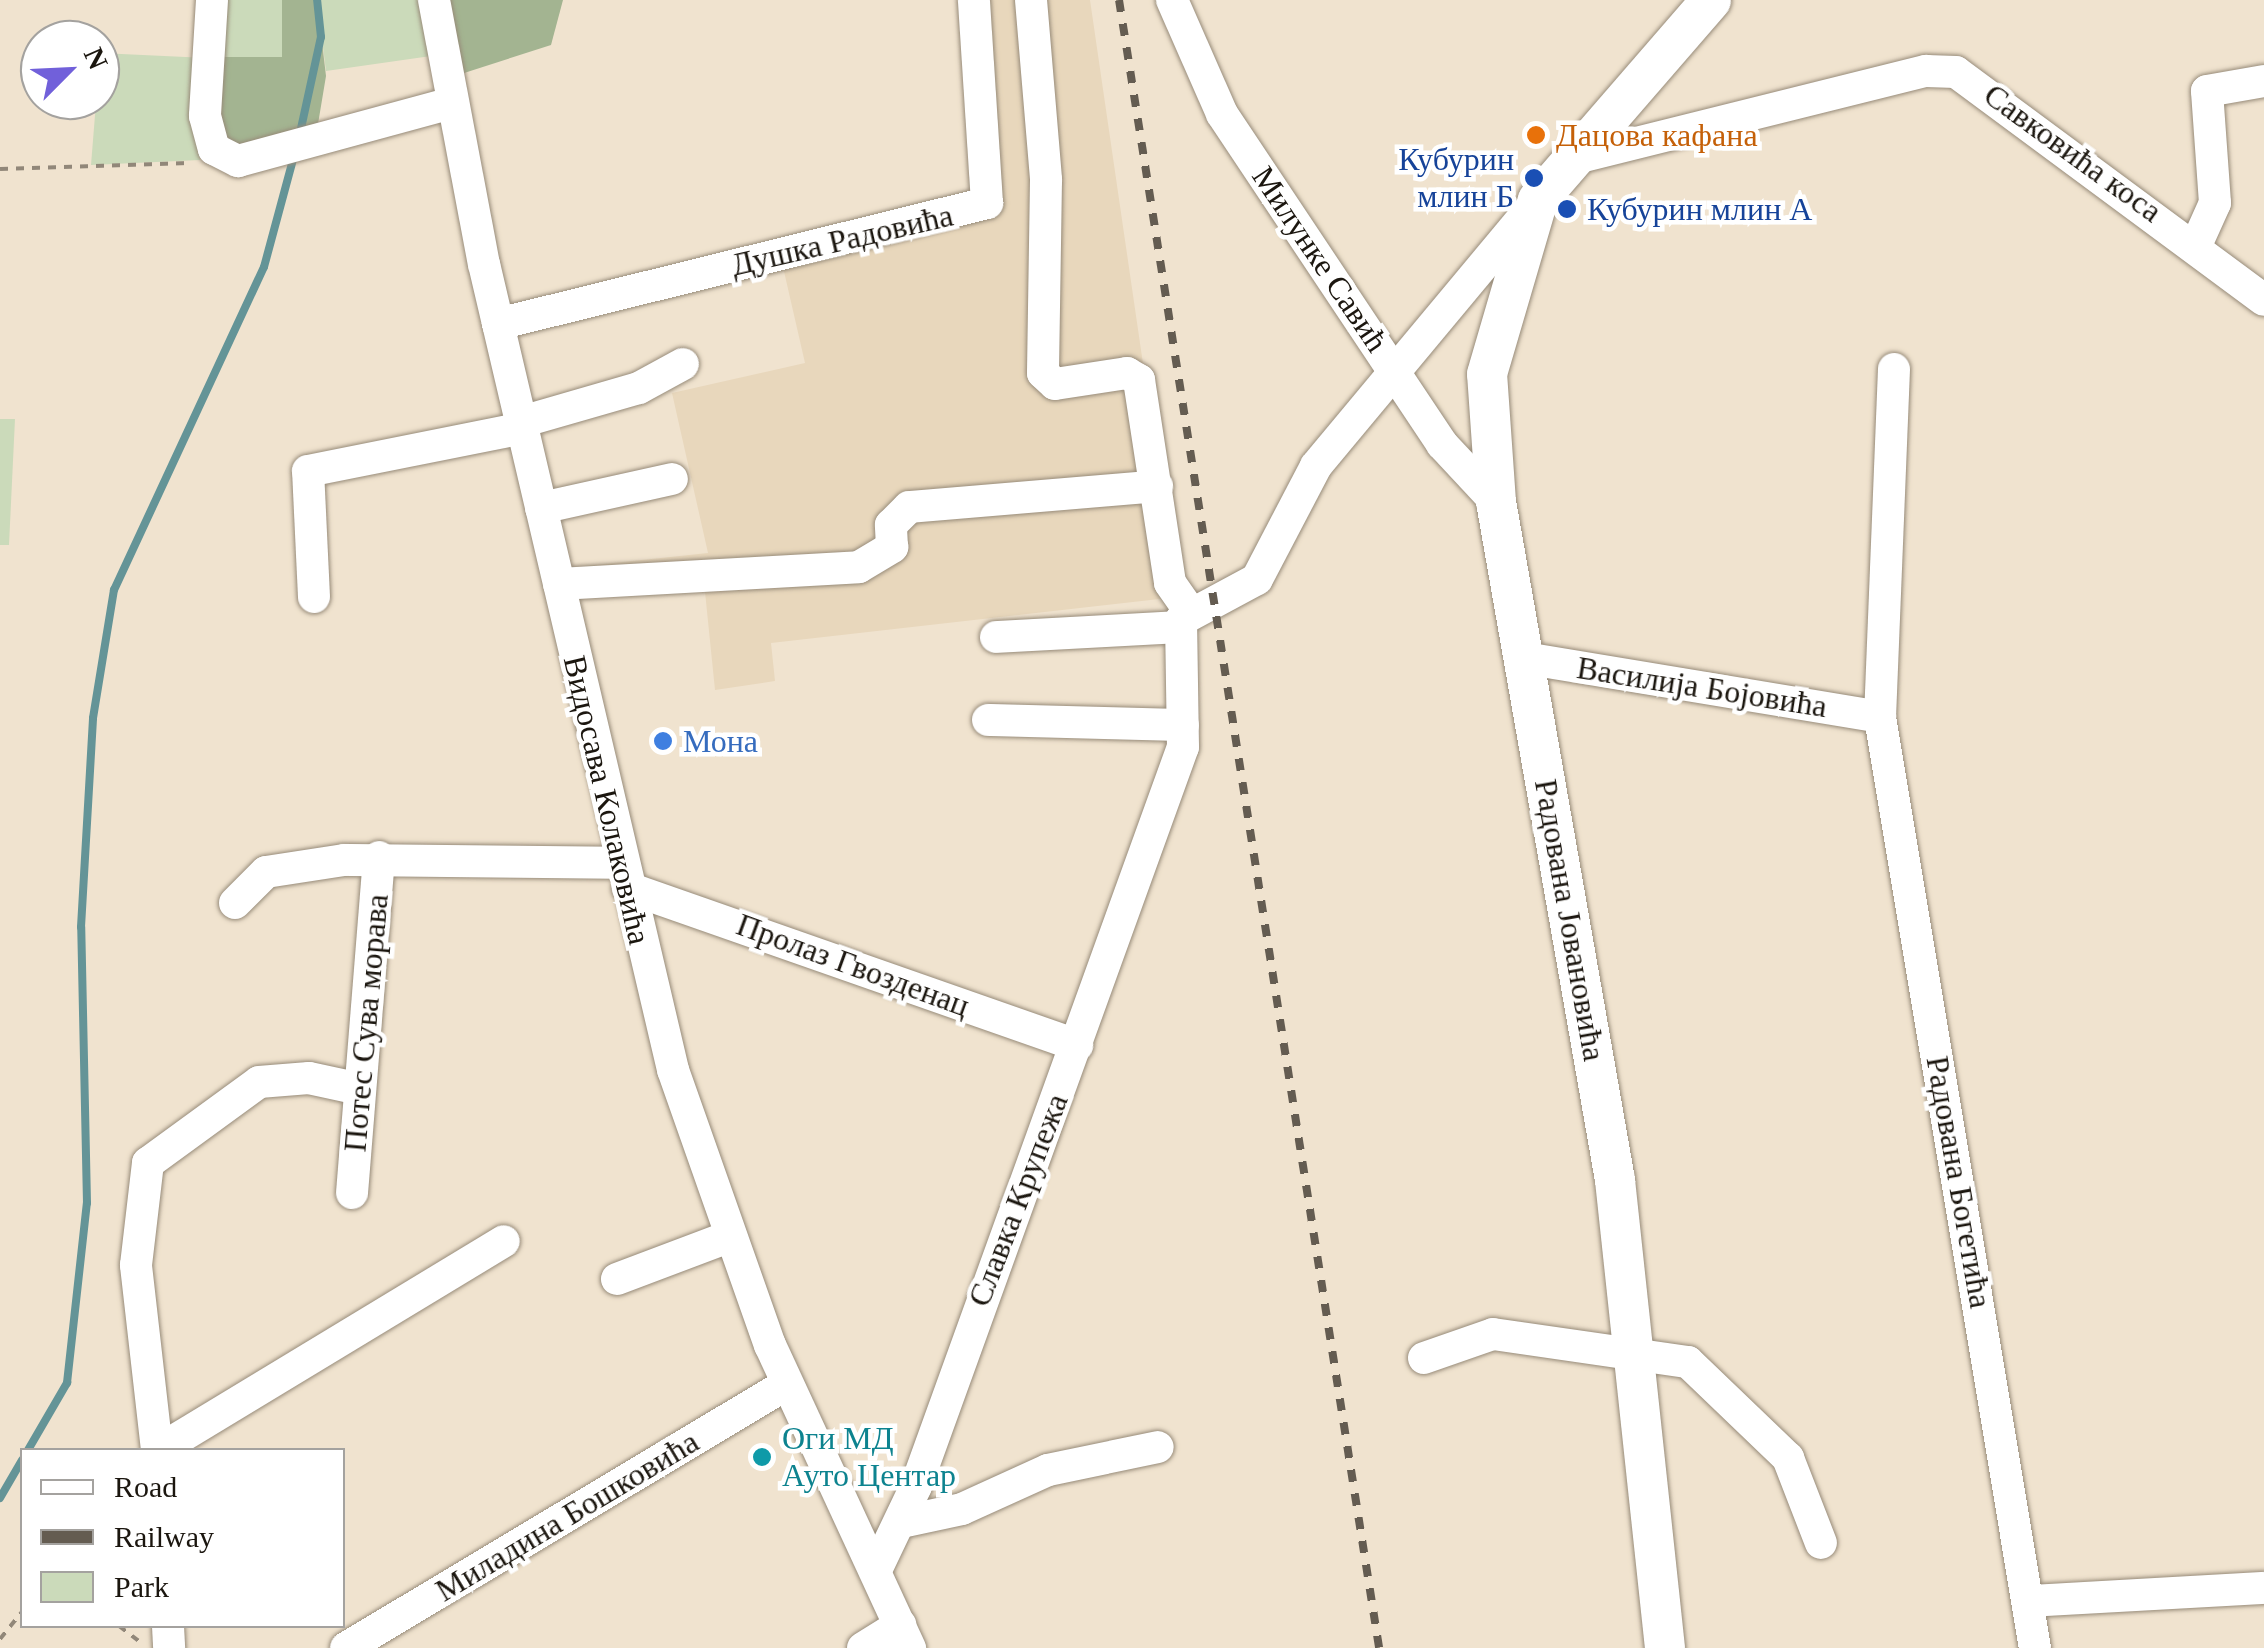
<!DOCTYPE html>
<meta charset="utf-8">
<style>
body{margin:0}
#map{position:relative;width:2264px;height:1648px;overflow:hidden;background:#f0e3cf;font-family:Georgia,serif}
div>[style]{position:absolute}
.built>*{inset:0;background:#e8d7bc}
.green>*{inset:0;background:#cbdaba;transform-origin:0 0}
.forest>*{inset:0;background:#a3b491}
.stream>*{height:8px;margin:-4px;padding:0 4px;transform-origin:4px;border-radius:4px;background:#649497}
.path>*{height:4px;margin-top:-2px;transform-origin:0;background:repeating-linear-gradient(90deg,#918779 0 8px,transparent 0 16px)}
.roads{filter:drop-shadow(0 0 2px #978b79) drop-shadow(0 0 2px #978b79)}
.minor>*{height:32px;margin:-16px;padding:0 16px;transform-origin:16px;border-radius:16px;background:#fff}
.major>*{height:40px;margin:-20px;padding:0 20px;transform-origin:20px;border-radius:20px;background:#fff}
.rail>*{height:8px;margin-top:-4px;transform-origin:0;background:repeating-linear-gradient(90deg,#645c51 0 12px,transparent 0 24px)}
.dots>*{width:28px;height:28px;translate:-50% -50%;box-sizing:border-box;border:5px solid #fff;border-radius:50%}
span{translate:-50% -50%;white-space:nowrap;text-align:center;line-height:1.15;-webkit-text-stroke:9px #fff;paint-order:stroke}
.food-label{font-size:32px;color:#c56008}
.left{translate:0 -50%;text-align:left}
.street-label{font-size:32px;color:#1b160f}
.transit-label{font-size:32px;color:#164399}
.right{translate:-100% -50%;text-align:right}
.shop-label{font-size:32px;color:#366cbe}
.culture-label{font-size:32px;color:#0d838f}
.legend{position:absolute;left:20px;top:1448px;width:325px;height:180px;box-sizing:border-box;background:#fff;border:2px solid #a4a29f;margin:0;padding:12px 18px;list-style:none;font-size:30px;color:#1b160f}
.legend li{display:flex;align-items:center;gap:20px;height:50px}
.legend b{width:50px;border:2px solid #a4a29f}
.north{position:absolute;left:20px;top:20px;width:100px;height:100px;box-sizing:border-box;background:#fff;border:2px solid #a4a29f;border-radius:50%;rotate:66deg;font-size:28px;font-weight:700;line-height:40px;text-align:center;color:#1b160f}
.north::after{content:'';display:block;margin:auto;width:35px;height:45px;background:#7160da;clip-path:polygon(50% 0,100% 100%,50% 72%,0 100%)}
</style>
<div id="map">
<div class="built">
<div style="clip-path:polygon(974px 0,1090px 0,1177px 597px,771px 643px,775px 681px,715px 690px,704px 582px,566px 568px,708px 553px,672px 393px,805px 363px,780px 254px,990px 193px)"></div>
</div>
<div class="green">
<div style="left:222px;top:0;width:60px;height:57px"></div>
<div style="clip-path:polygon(317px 0,422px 0,431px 56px,326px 71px)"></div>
<div style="clip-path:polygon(100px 53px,207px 58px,200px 160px,91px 165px)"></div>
<div style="clip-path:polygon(0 419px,15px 419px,9px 545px,0 545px)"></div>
</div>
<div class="forest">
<div style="clip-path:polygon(282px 0,317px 0,326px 76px,317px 130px,263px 149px,221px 140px,222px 57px,282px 57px)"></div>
<div style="clip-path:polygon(448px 0,563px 0,551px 45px,461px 74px)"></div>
</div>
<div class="stream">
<div style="left:300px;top:133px;width:98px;rotate:-77.7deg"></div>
<div style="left:321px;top:37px;width:37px;rotate:-96deg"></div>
<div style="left:28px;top:1450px;width:78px;rotate:-59.8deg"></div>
<div style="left:67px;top:1383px;width:181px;rotate:-83.7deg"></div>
<div style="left:87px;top:1203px;width:276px;rotate:-91.2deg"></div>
<div style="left:81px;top:927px;width:209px;rotate:-86.7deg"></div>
<div style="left:93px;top:718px;width:130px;rotate:-80.7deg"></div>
<div style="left:114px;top:590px;width:356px;rotate:-65.1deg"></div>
<div style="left:264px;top:267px;width:115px;rotate:-74.9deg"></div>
<div style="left:0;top:1498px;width:44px;rotate:-59.9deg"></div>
</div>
<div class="path">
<div style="left:0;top:169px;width:189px;rotate:-1.8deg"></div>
<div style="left:119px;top:1626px;width:25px;rotate:37deg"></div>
<div style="left:0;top:1639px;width:35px;rotate:-51deg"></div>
</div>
<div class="roads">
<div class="minor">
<div style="left:212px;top:0;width:116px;rotate:93.5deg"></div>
<div style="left:205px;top:116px;width:34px;rotate:75deg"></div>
<div style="left:214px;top:149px;width:27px;rotate:27deg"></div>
<div style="left:238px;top:161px;width:222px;rotate:-15.2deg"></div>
<div style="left:434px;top:0;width:269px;rotate:79.3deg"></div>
<div style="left:484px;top:264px;width:828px;rotate:76.8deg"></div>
<div style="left:673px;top:1070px;width:292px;rotate:70.6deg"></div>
<div style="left:770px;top:1345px;width:334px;rotate:65.2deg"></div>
<div style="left:1031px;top:0;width:181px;rotate:85.2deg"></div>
<div style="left:1046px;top:180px;width:193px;rotate:90.9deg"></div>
<div style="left:1043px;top:373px;width:16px;rotate:43deg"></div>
<div style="left:1055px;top:384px;width:73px;rotate:-8.7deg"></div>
<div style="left:1127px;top:373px;width:14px;rotate:30deg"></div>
<div style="left:1139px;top:380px;width:205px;rotate:81.3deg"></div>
<div style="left:1170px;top:583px;width:37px;rotate:55deg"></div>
<div style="left:1172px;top:0;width:124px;rotate:66.3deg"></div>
<div style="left:1222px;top:114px;width:397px;rotate:56.3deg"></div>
<div style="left:1442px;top:444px;width:79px;rotate:47deg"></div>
<div style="left:1568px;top:160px;width:369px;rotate:-14deg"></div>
<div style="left:1926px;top:71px;width:30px;rotate:2deg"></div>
<div style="left:1956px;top:72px;width:383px;rotate:36.5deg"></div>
<div style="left:2197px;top:243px;width:44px;rotate:-65.8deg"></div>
<div style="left:2215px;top:203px;width:112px;rotate:-94.1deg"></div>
<div style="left:2207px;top:91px;width:58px;rotate:-10deg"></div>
<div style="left:498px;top:324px;width:504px;rotate:-13.9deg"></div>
<div style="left:987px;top:203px;width:203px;rotate:-93.7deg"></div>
<div style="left:1894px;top:369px;width:348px;rotate:92.3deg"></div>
<div style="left:1880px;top:717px;width:944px;rotate:80.55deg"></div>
<div style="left:521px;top:422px;width:123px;rotate:-16.1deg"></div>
<div style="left:639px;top:388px;width:50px;rotate:-28.6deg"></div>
<div style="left:541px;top:508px;width:134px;rotate:-12.5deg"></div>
<div style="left:559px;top:584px;width:300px;rotate:-3.2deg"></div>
<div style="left:859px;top:567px;width:39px;rotate:-31deg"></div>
<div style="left:892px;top:547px;width:22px;rotate:-93deg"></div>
<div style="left:891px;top:525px;width:25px;rotate:-45deg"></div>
<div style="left:909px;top:507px;width:249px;rotate:-4.8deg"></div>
<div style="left:314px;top:597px;width:126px;rotate:-92.7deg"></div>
<div style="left:308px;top:471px;width:219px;rotate:-11.3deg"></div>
<div style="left:996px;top:637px;width:182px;rotate:-3.1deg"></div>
<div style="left:1524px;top:658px;width:361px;rotate:9.4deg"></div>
<div style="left:988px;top:720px;width:195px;rotate:1.5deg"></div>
<div style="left:628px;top:888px;width:476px;rotate:19.3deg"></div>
<div style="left:235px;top:903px;width:44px;rotate:-45deg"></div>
<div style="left:266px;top:872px;width:79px;rotate:-8.7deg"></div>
<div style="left:344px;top:860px;width:278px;rotate:0.6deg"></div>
<div style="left:352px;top:1193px;width:337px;rotate:-85.4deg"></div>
<div style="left:617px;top:1279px;width:119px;rotate:-20.7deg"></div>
<div style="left:1424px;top:1358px;width:73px;rotate:-19.2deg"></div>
<div style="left:1493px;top:1334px;width:197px;rotate:8.2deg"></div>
<div style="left:1688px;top:1362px;width:139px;rotate:43.8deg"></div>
<div style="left:1788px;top:1458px;width:91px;rotate:68.8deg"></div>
<div style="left:157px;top:1450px;width:186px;rotate:-96.5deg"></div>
<div style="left:136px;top:1265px;width:103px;rotate:-83.3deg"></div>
<div style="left:148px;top:1163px;width:137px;rotate:-36.1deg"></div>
<div style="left:259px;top:1082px;width:50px;rotate:-4.6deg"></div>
<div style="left:309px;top:1078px;width:52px;rotate:12.2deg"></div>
<div style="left:159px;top:1450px;width:403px;rotate:-31.2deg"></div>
<div style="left:901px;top:1522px;width:62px;rotate:-12deg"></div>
<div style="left:962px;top:1509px;width:94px;rotate:-24.4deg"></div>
<div style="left:1048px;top:1470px;width:112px;rotate:-11.8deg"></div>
<div style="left:876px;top:1570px;width:93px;rotate:-64.5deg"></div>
<div style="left:916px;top:1486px;width:786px;rotate:-70.14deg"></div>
<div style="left:1183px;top:747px;width:127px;rotate:-90.9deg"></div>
<div style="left:1181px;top:620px;width:86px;rotate:-28.3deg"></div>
<div style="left:1257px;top:579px;width:127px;rotate:-62.4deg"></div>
<div style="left:1316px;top:466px;width:346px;rotate:-50.2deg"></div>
<div style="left:2030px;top:1601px;width:234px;rotate:-3.2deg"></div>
<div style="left:168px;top:1626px;width:22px;rotate:87deg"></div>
<div style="left:346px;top:1648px;width:514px;rotate:-30.91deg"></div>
<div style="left:863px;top:1648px;width:44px;rotate:-31.9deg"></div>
</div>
<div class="major">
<div style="left:1665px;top:1648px;width:471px;rotate:-96.1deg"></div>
<div style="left:1615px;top:1180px;width:688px;rotate:-99.95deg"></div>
<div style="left:1496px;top:502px;width:128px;rotate:-94deg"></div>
<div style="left:1487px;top:374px;width:181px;rotate:-73.7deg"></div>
<div style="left:1538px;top:200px;width:264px;rotate:-49.1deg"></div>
</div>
</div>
<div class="rail">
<div style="left:1119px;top:0;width:1668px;rotate:81.03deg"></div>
</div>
<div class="dots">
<div style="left:1536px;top:135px;background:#e8710a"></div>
<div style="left:1534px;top:178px;background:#1a4fb4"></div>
<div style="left:1567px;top:209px;background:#1a4fb4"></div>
<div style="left:663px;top:741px;background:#3f7fe0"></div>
<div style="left:762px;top:1457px;background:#0f9aa8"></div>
</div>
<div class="food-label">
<span class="left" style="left:1556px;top:135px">Дацова кафана</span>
</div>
<div class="street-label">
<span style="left:2073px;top:153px;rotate:36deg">Савковића коса</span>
<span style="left:842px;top:240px;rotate:-13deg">Душка Радовића</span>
<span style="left:1320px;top:259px;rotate:56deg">Милунке Савић</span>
<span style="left:1702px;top:687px;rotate:9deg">Василија Бојовића</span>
<span style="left:607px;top:800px;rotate:77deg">Видосава Колаковића</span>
<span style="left:1570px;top:920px;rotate:80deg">Радована Јовановића</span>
<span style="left:853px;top:965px;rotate:20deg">Пролаз Гвозденац</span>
<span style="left:366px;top:1023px;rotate:-85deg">Потес Сува морава</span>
<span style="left:1959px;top:1182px;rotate:80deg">Радована Богетића</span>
<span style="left:1018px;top:1200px;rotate:-69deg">Славка Крупежа</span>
<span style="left:567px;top:1516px;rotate:-31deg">Миладина Бошковића</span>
</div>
<div class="transit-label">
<span class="right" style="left:1514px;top:178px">Кубурин<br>млин Б</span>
<span class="left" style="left:1587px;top:209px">Кубурин млин А</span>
</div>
<div class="shop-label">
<span class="left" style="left:683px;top:741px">Мона</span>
</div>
<div class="culture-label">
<span class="left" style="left:782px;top:1457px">Оги МД<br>Ауто Центар</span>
</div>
<ul class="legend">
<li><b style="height:12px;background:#fff"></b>Road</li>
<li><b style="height:12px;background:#645c51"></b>Railway</li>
<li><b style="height:28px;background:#cbdaba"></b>Park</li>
</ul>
<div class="north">N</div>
</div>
